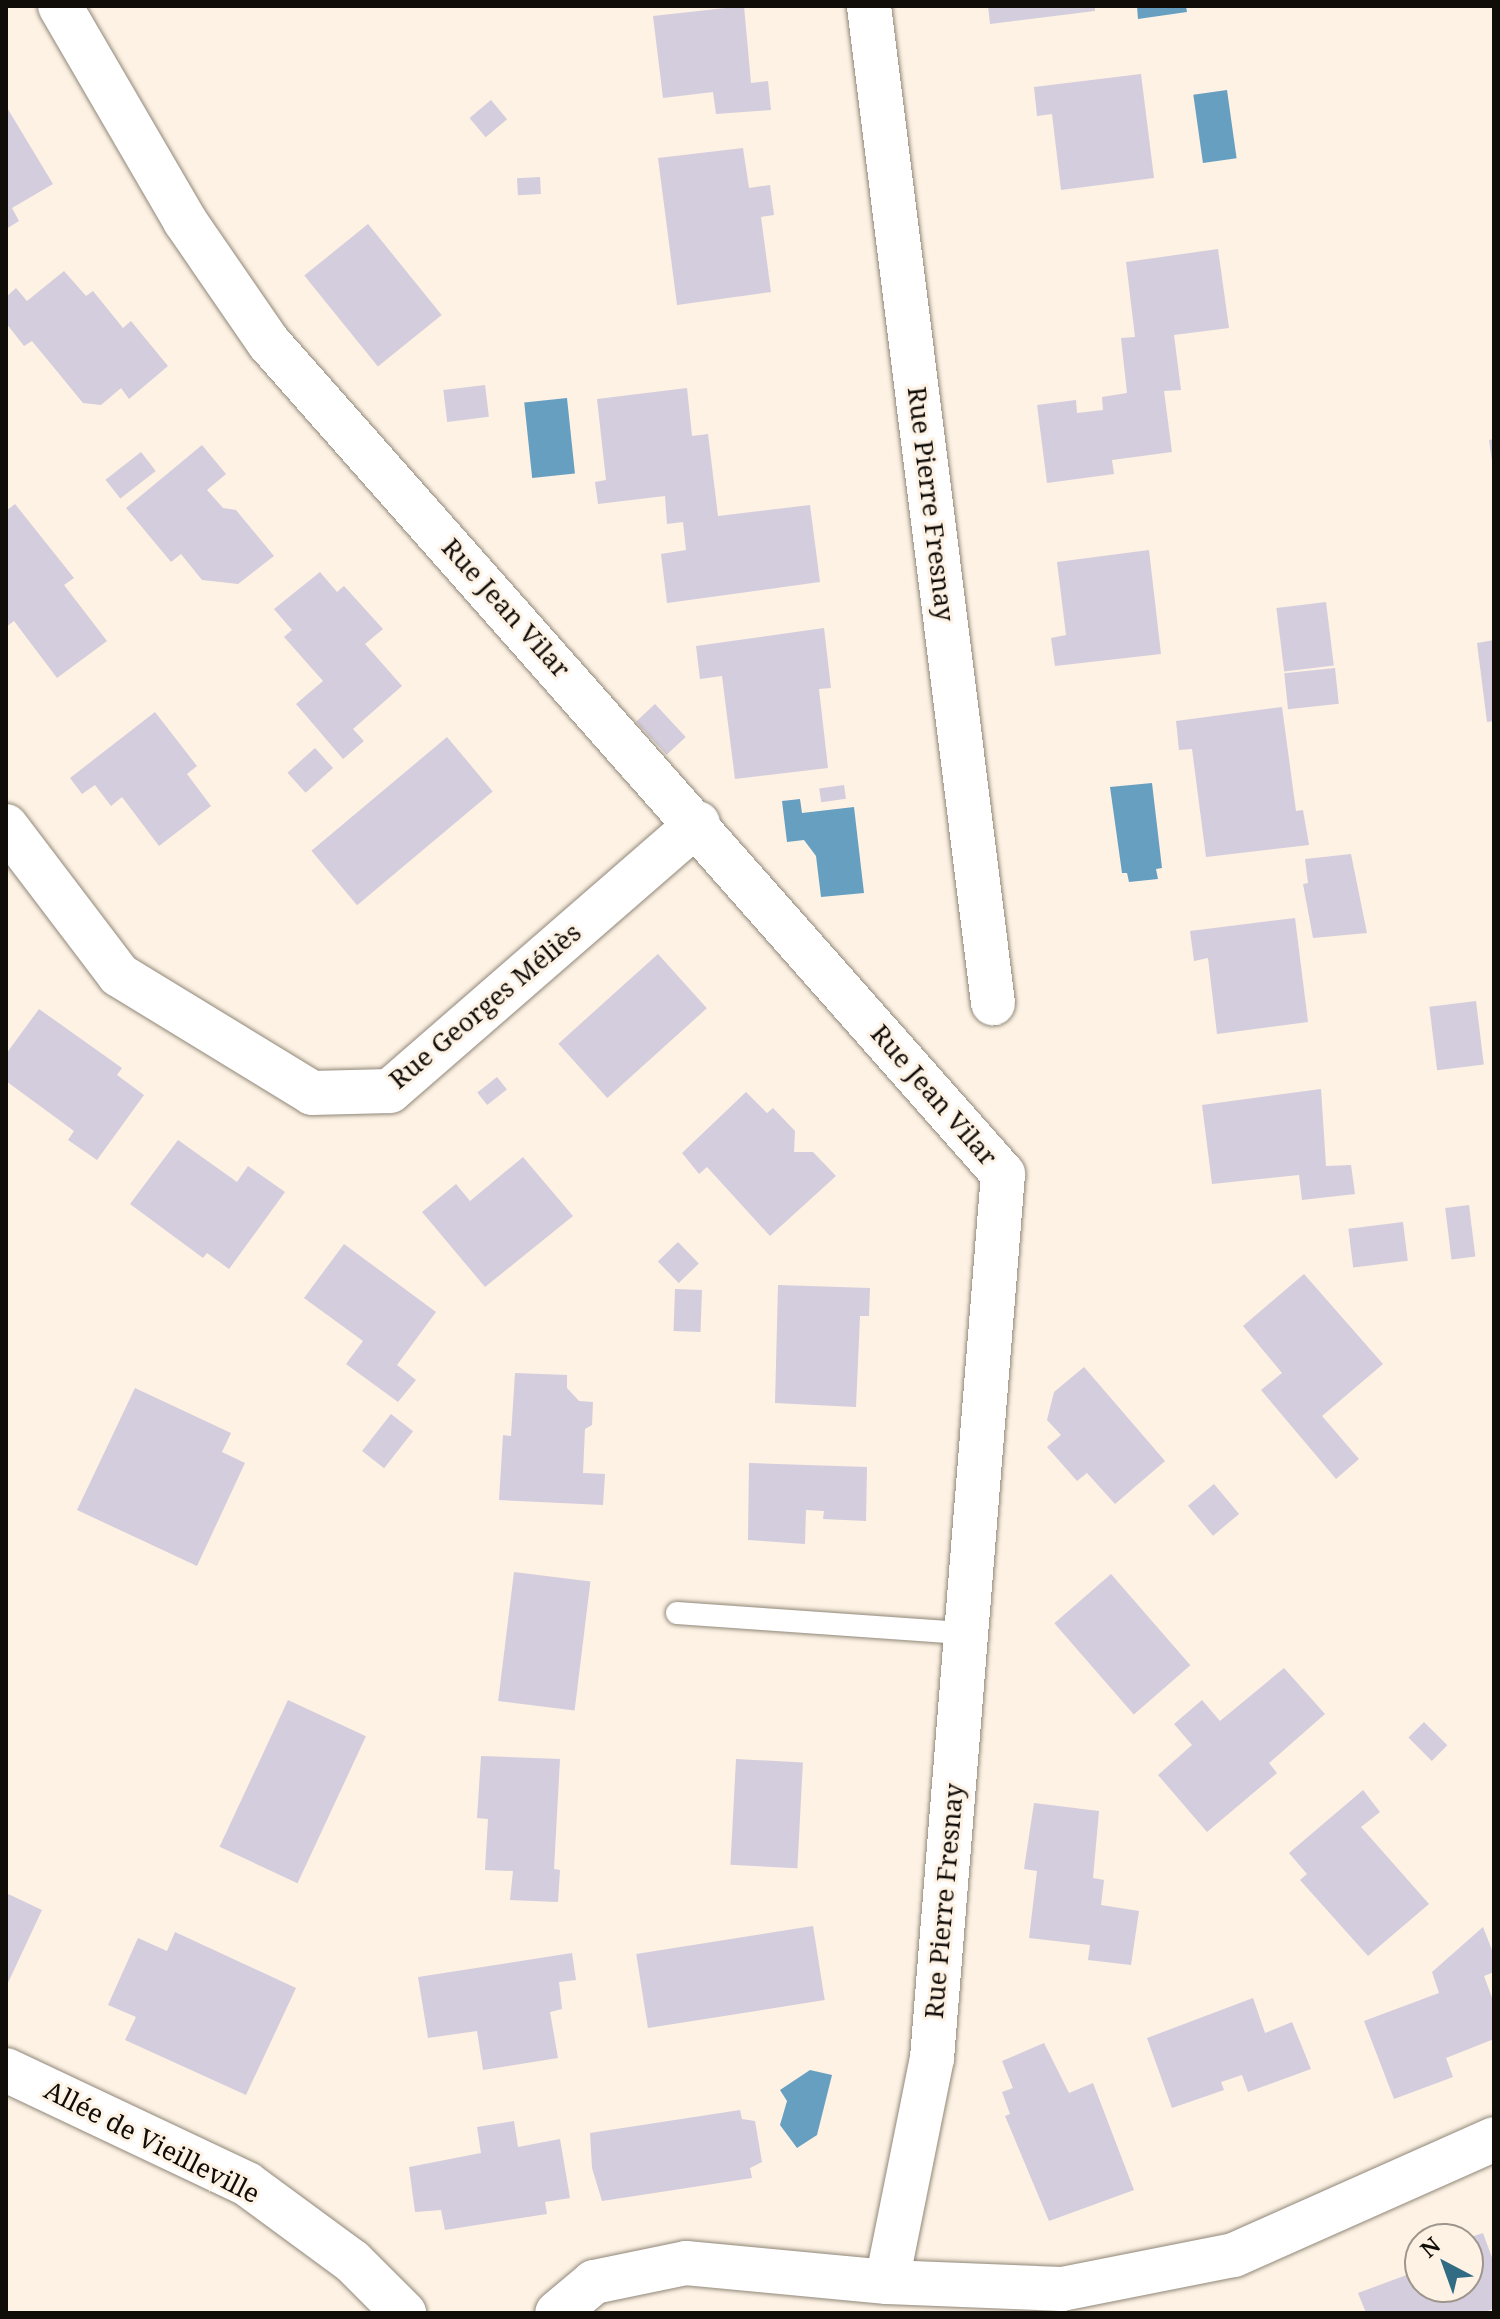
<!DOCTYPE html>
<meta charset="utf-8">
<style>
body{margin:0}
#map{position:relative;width:1500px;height:2319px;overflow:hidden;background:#fdf2e4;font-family:"Noto Serif",serif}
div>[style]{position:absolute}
.water>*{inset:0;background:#679fc1;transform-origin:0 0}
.building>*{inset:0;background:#d4cddd;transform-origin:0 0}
.roads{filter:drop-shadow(0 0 2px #908779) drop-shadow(0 0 2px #908779)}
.lane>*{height:22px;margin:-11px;padding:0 11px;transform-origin:11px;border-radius:11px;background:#fff}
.street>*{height:44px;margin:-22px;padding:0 22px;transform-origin:22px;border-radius:22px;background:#fff}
span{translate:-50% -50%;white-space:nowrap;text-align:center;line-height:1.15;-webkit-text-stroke:6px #fdf2e4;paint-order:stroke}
.street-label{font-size:26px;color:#100c08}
.frame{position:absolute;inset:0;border:8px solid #100c08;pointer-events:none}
.north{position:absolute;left:1404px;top:2223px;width:80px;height:80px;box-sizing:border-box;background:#fdf2e4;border:2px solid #9e968c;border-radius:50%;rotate:319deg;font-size:22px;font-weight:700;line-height:32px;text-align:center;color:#100c08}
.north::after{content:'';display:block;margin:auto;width:28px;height:36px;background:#326b84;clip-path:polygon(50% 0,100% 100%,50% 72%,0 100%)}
</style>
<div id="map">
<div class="water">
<div style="clip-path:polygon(1137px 6px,1186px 6px,1187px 12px,1138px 19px)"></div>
<div style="left:1227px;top:90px;width:69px;height:34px;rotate:82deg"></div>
<div style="left:567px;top:398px;width:76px;height:43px;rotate:84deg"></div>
<div style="clip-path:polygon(1152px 783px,1162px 868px,1156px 869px,1158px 879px,1129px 882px,1127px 873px,1122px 873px,1110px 787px)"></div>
<div style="clip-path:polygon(800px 799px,802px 813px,854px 807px,864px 893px,821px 897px,816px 856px,804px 840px,787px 842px,782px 801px)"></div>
<div style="clip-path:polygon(810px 2070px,832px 2075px,817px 2135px,797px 2148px,780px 2125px,787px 2101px,780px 2090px)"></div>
</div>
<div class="building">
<div style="clip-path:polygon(744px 6px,751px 83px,768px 81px,771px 110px,716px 114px,713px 92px,663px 98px,653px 16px)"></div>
<div style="clip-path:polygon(988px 6px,1095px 6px,1095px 11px,990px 24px)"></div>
<div style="clip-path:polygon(1141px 74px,1154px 178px,1061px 190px,1052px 114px,1037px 116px,1034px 87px)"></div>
<div style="left:491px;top:100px;width:25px;height:28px;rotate:50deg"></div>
<div style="clip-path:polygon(6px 106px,53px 184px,12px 208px,19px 221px,6px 229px)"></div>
<div style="clip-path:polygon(743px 148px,749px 188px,770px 185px,774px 215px,761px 217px,771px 292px,677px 305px,658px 158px)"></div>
<div style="left:540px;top:177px;width:17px;height:23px;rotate:87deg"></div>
<div style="left:368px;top:224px;width:117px;height:82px;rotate:51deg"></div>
<div style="clip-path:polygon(1218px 249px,1229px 328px,1174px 335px,1181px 390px,1164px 391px,1172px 452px,1112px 460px,1114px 474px,1047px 483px,1037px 405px,1076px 400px,1077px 413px,1103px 410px,1102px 397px,1127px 393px,1121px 338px,1135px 337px,1126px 262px)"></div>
<div style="clip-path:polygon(64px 271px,86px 296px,93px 291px,123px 328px,131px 321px,168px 366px,129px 399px,121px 388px,101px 405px,83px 403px,32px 341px,24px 346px,6px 323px,6px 297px,16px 288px,27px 301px)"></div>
<div style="left:485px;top:385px;width:32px;height:42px;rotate:83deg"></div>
<div style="clip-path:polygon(687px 388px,692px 436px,708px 434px,718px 516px,810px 505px,820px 582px,667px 603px,661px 554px,686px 550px,683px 522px,667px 524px,665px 496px,598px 504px,595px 482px,606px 480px,597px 399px)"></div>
<div style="clip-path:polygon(1494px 439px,1494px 461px,1492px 461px,1489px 440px)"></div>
<div style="clip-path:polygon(202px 445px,226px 474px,207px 490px,223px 508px,236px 510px,274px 556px,238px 584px,202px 580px,181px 554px,171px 562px,126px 508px)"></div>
<div style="left:141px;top:452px;width:24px;height:45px;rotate:52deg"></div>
<div style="clip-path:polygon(15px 504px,74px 578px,64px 585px,107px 641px,57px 678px,14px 621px,6px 627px,6px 511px)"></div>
<div style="clip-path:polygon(1149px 550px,1161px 654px,1055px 666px,1051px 638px,1066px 635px,1057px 562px)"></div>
<div style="clip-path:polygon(320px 572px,337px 592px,344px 586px,383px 629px,365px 644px,402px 686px,353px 729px,364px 741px,343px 759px,296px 704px,323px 681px,284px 637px,292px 630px,274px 609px)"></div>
<div style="left:1326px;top:602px;width:64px;height:50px;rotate:83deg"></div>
<div style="clip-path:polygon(824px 628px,831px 688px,819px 689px,828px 768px,735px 779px,722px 676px,700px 679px,696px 646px)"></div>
<div style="clip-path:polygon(1494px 640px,1494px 721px,1487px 722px,1477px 643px)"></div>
<div style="left:1335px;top:668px;width:36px;height:51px;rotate:84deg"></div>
<div style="left:655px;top:704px;width:45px;height:26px;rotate:47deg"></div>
<div style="clip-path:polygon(1282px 707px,1296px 811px,1303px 810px,1309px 845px,1206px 857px,1192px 749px,1179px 750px,1176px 721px)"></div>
<div style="clip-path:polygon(155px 712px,197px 766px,187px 774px,211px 806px,159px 846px,122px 797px,111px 806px,95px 785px,82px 794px,70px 778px)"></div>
<div style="left:447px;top:737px;width:71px;height:177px;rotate:50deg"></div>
<div style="left:315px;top:748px;width:27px;height:37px;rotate:48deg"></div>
<div style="left:844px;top:785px;width:14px;height:25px;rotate:82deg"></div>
<div style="clip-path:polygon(1351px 854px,1367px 933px,1313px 938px,1303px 884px,1308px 883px,1305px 859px)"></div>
<div style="clip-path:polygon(1295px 918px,1308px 1022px,1217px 1034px,1208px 958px,1194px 961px,1190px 931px)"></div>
<div style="left:658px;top:954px;width:73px;height:134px;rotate:48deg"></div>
<div style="left:1476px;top:1001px;width:64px;height:47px;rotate:83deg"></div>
<div style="clip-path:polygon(39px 1009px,122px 1068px,117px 1075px,144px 1095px,97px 1160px,68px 1140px,74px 1131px,6px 1081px,6px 1054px)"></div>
<div style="left:497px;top:1077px;width:16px;height:25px;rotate:52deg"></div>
<div style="clip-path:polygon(1321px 1089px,1326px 1166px,1351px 1165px,1355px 1194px,1302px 1200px,1299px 1175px,1212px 1184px,1202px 1105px)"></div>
<div style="clip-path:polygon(746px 1092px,767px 1113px,773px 1108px,795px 1131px,794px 1152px,813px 1152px,836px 1176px,770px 1236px,707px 1167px,699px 1174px,682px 1153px)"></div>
<div style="clip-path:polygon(178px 1140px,237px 1182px,248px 1166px,285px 1192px,229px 1269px,207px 1253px,203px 1258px,130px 1204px)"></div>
<div style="clip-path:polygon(523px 1157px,573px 1216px,485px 1287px,422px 1212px,456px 1184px,470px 1201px)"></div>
<div style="left:1469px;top:1205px;width:52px;height:24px;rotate:83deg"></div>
<div style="left:1403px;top:1222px;width:39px;height:55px;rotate:83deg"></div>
<div style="left:678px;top:1242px;width:30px;height:28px;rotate:46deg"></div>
<div style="clip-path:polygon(344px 1244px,436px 1312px,397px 1365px,416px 1380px,398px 1402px,346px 1364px,363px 1341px,304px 1298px)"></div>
<div style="clip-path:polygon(1304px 1274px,1383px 1364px,1322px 1416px,1359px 1459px,1336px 1479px,1261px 1390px,1282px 1373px,1243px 1326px)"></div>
<div style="clip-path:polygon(778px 1285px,870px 1288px,869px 1316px,860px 1316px,856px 1407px,775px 1403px)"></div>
<div style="left:675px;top:1289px;width:27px;height:42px;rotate:2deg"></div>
<div style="clip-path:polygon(1084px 1367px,1165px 1461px,1115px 1504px,1087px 1473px,1077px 1481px,1047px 1447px,1061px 1435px,1047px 1420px,1054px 1392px)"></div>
<div style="clip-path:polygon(515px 1373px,567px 1375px,567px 1388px,579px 1401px,593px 1402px,592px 1425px,585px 1429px,583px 1473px,605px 1474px,603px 1505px,499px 1500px,503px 1435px,511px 1436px)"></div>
<div style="clip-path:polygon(135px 1388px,231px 1433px,222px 1452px,245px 1463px,197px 1566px,77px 1510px)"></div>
<div style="left:391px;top:1414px;width:28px;height:47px;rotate:38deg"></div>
<div style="clip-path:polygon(749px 1463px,867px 1467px,866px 1521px,823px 1519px,824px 1511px,806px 1510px,805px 1544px,748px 1540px)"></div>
<div style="left:1214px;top:1484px;width:39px;height:34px;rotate:50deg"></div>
<div style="left:514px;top:1572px;width:77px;height:130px;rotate:7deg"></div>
<div style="left:1111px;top:1574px;width:121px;height:75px;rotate:49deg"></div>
<div style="clip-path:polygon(1284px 1668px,1325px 1714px,1269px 1763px,1277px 1773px,1207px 1832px,1158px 1775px,1192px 1745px,1174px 1724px,1202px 1700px,1220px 1721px)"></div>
<div style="left:288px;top:1700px;width:86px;height:162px;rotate:25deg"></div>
<div style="left:1424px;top:1722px;width:33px;height:22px;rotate:45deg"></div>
<div style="clip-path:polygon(481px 1756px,560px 1759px,554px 1869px,560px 1870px,558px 1902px,510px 1900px,513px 1871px,485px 1870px,488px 1819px,477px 1818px)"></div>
<div style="left:736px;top:1759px;width:67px;height:106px;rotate:3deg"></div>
<div style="clip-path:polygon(1363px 1790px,1380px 1812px,1361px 1827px,1429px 1904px,1368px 1956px,1300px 1880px,1307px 1874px,1289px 1853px)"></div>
<div style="clip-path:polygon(1034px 1803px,1099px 1811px,1093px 1878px,1104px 1880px,1101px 1905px,1139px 1911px,1131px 1965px,1088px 1960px,1090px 1945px,1029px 1938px,1037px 1871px,1024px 1869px)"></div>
<div style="clip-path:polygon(6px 1893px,42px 1910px,6px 1987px)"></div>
<div style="left:813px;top:1926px;width:75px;height:179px;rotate:81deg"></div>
<div style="clip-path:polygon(1483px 1927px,1494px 1955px,1494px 1972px,1484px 1976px,1494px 2003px,1494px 2039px,1446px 2058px,1453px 2077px,1394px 2099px,1364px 2021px,1439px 1993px,1432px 1972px)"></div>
<div style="clip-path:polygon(175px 1932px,296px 1988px,246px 2095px,125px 2040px,136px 2017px,108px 2005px,138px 1938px,167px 1951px)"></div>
<div style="clip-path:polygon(572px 1953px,576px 1980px,559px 1982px,562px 2009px,550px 2012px,558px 2058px,483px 2070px,477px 2031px,428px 2038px,418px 1977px)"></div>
<div style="clip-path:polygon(1253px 1998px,1265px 2033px,1292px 2022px,1311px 2069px,1248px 2092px,1242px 2075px,1221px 2082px,1224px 2090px,1172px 2108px,1147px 2038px)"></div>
<div style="clip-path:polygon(1044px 2043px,1069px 2093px,1093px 2083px,1134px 2190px,1049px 2221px,1005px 2116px,1010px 2114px,1002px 2092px,1013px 2088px,1002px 2061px)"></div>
<div style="clip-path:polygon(740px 2110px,742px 2119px,755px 2121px,762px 2162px,750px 2168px,752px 2178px,602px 2201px,592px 2168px,590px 2133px)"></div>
<div style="clip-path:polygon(514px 2121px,518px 2147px,560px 2139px,570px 2198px,545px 2202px,547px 2214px,445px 2230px,441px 2210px,415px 2212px,409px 2167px,481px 2153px,477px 2127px)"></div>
<div style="clip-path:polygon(1483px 2233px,1494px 2263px,1494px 2308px,1484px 2313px,1366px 2313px,1358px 2293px,1420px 2270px,1420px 2287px,1468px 2287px,1468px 2238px)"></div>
</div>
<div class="roads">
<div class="lane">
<div style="left:677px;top:1613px;width:289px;rotate:4deg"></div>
</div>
<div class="street">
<div style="left:60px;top:6px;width:249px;rotate:59.8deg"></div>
<div style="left:185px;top:221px;width:148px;rotate:55.5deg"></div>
<div style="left:269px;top:343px;width:1109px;rotate:48.55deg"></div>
<div style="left:1003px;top:1174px;width:887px;rotate:94.59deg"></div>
<div style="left:932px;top:2058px;width:228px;rotate:101.4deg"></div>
<div style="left:887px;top:2282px;width:202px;rotate:-174.6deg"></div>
<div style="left:686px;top:2263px;width:94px;rotate:168.3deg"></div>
<div style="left:594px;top:2282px;width:48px;rotate:140deg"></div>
<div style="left:869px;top:6px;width:1005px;rotate:82.91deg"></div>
<div style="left:6px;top:826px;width:187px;rotate:52.8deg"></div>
<div style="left:119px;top:975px;width:226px;rotate:31.4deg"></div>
<div style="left:312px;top:1093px;width:78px;rotate:-1.5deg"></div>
<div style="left:390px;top:1091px;width:408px;rotate:-41deg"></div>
<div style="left:6px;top:2070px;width:267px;rotate:25.3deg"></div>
<div style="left:247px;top:2184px;width:130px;rotate:36.3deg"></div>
<div style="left:352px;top:2261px;width:74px;rotate:45deg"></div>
<div style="left:887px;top:2282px;width:175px;rotate:2.3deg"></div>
<div style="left:1062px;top:2289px;width:175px;rotate:-11.2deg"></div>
<div style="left:1234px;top:2255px;width:285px;rotate:-24deg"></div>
</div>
</div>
<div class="street-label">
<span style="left:931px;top:504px;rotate:83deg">Rue Pierre Fresnay</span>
<span style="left:506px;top:608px;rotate:48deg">Rue Jean Vilar</span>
<span style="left:485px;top:1006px;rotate:-40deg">Rue Georges Méliès</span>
<span style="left:934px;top:1095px;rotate:49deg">Rue Jean Vilar</span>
<span style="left:944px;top:1901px;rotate:-85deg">Rue Pierre Fresnay</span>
<span style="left:152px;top:2142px;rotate:27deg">Allée de Vieilleville</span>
</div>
<div class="frame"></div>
<div class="north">N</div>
</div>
